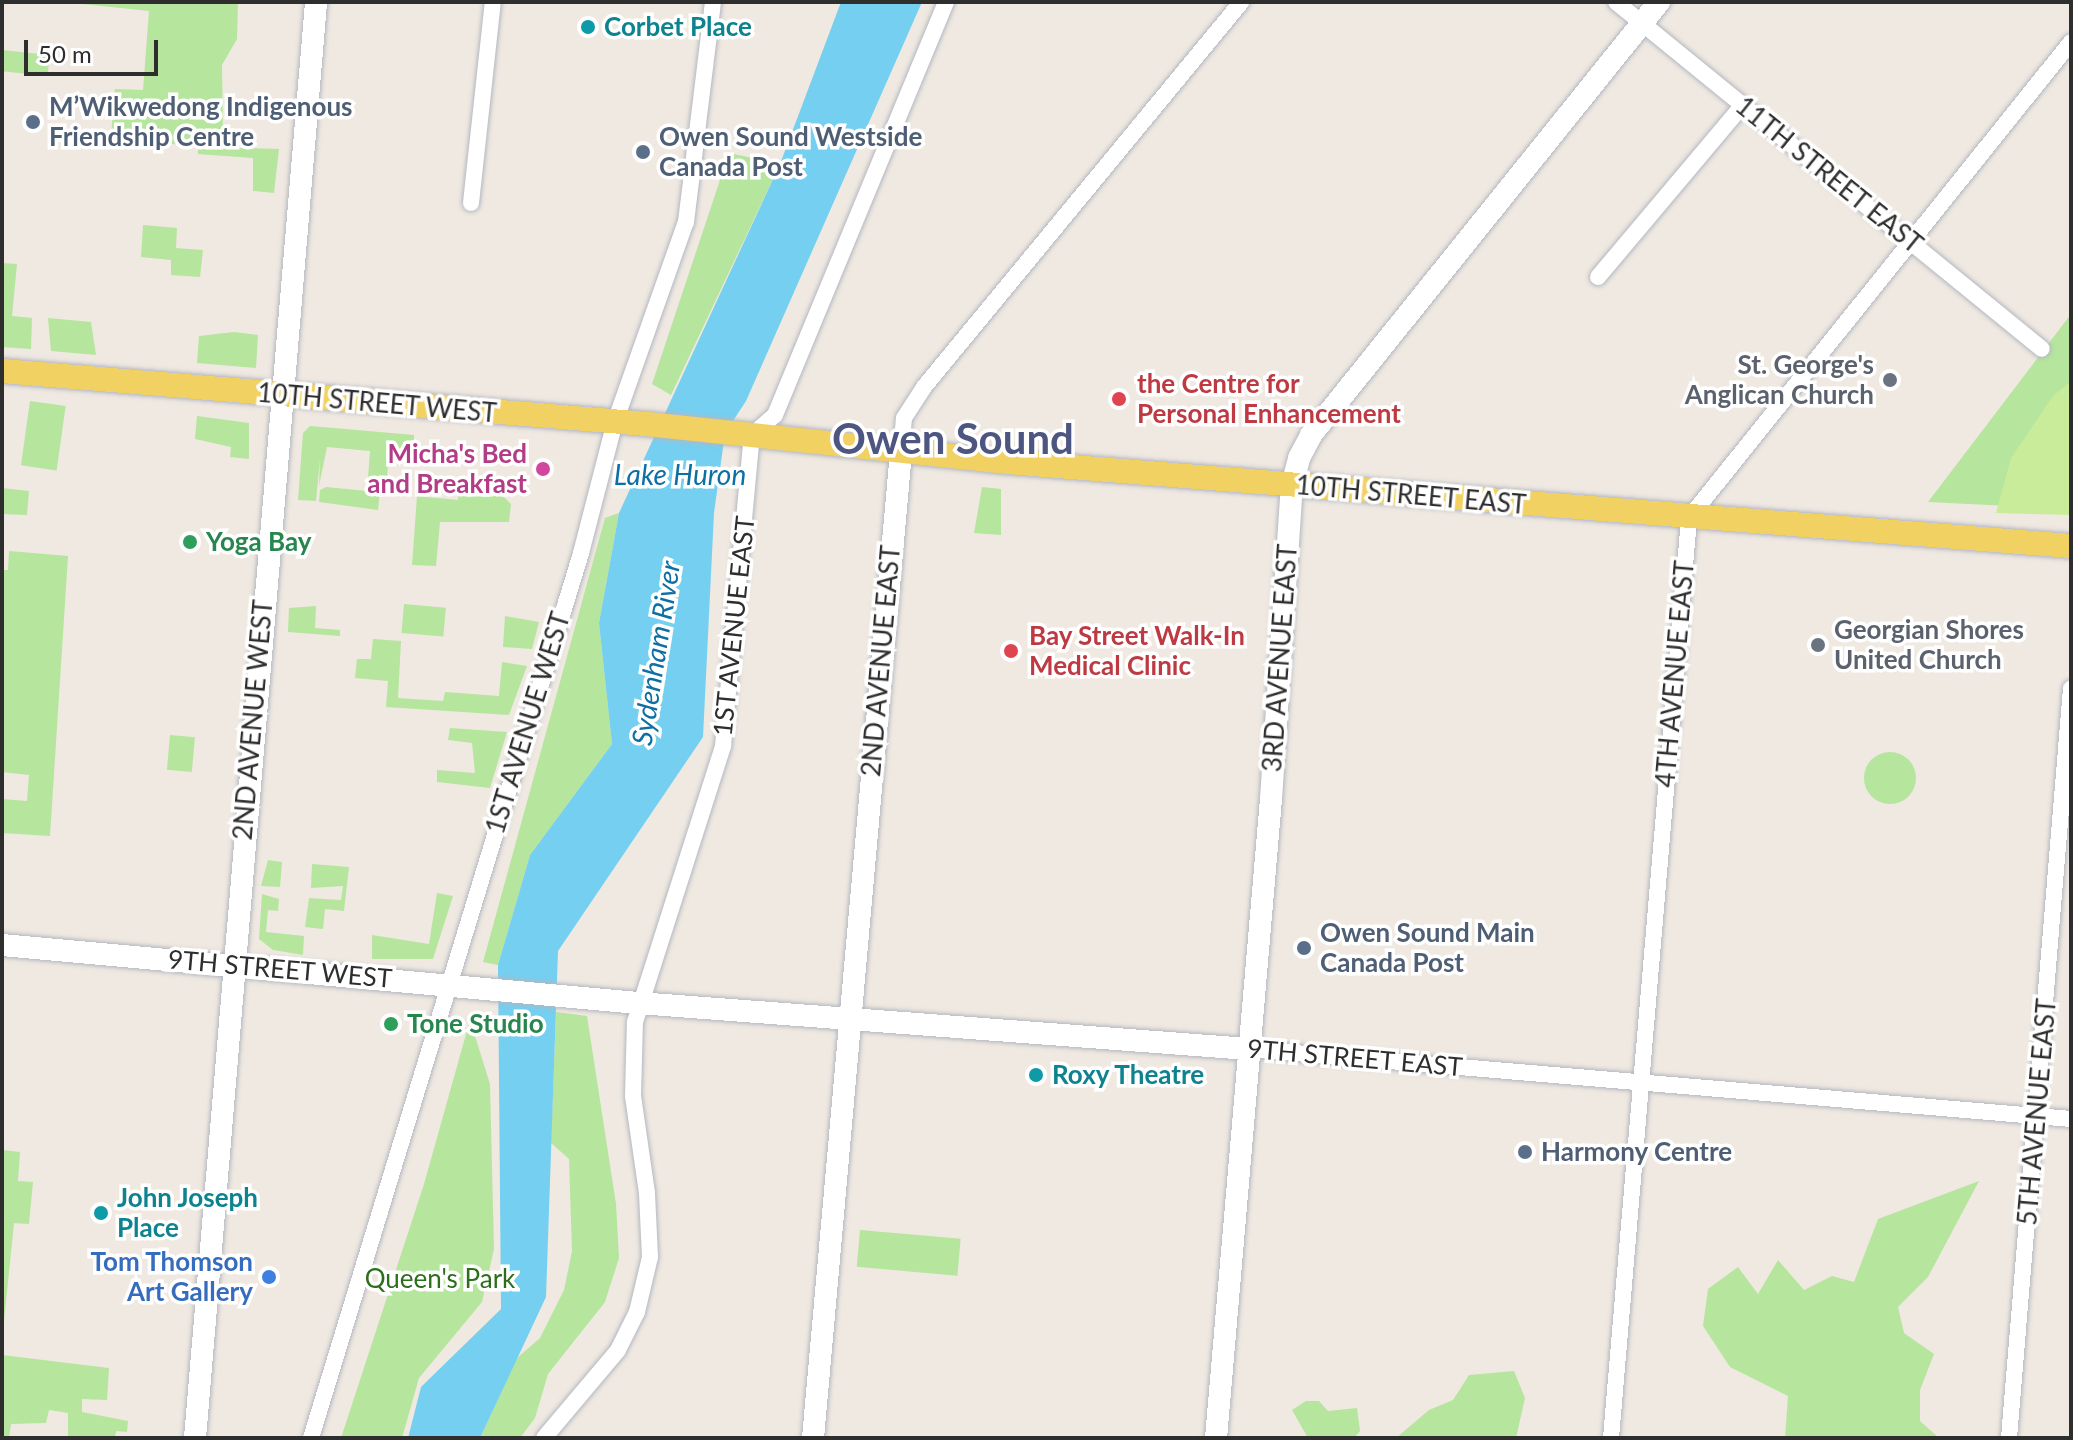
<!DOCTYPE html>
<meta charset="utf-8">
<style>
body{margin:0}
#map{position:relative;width:2073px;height:1440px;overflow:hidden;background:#efe9e1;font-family:Lato,sans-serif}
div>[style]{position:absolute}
.green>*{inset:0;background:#b6e59e;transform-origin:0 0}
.round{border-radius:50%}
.pitch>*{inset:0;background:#c9ec9a}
.water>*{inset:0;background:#75cff0}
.roads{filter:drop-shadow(0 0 2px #b4b7c1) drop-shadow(0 0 2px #b4b7c1)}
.street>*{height:16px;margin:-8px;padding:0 8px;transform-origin:8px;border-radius:8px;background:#fff}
.secondary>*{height:22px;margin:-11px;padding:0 11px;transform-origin:11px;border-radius:11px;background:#fff}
.primary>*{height:24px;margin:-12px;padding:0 12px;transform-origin:12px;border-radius:12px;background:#f2d163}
.dots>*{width:22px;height:22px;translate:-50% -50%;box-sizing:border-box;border:4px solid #fff;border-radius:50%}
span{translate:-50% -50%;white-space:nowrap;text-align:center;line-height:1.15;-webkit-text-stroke:7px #fff;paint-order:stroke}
.culture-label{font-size:26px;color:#0d838f;font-weight:700}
.left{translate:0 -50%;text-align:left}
.service-label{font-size:26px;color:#4e5e75;font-weight:700}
.street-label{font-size:26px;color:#2e2e2e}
.worship-label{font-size:26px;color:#5b616d;font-weight:700}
.right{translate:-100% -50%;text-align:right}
.health-label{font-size:26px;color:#be3a42;font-weight:700}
.hotel-label{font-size:26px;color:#b23c85;font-weight:700}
.leisure-label{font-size:26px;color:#27864d;font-weight:700}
.shop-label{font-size:26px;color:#366cbe;font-weight:700}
.park-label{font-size:26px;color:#2c6e1b}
.water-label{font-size:28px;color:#0d6fa3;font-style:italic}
.town-label{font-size:42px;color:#4d5680;font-weight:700}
.frame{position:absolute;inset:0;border:4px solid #2e2e2e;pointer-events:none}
.scale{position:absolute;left:24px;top:40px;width:134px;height:36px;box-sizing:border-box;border:4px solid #2e2e2e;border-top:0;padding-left:10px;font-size:24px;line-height:28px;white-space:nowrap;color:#2e2e2e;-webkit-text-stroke:6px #fff;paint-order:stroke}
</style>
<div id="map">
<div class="green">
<div style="clip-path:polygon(64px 2px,238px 2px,237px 39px,222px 65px,223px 131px,200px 147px,279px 149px,274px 193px,253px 191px,253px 158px,198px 154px,198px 147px,111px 136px,115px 89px,143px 90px,149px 11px)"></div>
<div style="left:2px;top:50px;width:48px;height:21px;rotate:6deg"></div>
<div style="clip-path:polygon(729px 153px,780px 164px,671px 395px,652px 384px)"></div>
<div style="clip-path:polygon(143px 225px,177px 228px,176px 248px,203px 250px,200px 277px,171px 275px,171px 260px,141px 257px)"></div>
<div style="clip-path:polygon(2px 263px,17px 264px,12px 316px,32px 318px,31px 349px,2px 347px)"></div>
<div style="clip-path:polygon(2071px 314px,2071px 509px,1928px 502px)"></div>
<div style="clip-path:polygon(48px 318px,91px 322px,96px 355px,51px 351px)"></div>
<div style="clip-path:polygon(234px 332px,258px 335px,256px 368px,197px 363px,199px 336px)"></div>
<div style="left:30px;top:401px;width:36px;height:65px;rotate:8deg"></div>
<div style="clip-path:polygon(197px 416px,249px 423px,249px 459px,230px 457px,231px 447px,195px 439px)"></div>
<div style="clip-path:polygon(322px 427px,414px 435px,414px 454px,389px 453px,386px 490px,380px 490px,378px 510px,319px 502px,320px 490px,326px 487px,367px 491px,370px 451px,327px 447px,319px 486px,320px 459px,316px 501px,298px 500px,303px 433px,310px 426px)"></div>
<div style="clip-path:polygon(982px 487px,1001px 489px,1001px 535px,974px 533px)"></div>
<div style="clip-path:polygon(2px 488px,29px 491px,27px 515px,2px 514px)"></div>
<div style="clip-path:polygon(459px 492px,504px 497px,511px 504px,509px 522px,440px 522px,436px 566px,412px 565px,417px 496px,458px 500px)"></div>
<div style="clip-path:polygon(619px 513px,599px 623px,612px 744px,530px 855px,498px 965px,483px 962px,605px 518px)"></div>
<div style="clip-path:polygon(9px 551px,68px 556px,50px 836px,2px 833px,2px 799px,27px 801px,29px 775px,2px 772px,2px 570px,8px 570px)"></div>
<div style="left:404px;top:604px;width:42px;height:29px;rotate:5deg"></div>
<div style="clip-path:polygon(316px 606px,315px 628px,340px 630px,340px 636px,288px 632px,289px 608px)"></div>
<div style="clip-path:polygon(505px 616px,539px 622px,532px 649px,503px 647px)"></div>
<div style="clip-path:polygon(373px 639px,401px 641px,398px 698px,443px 701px,445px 692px,499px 696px,502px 662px,527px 666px,509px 715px,386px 707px,388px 681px,355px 678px,357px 659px,371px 659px)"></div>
<div style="clip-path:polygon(450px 728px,507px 732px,490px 788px,437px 782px,437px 770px,475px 773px,472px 743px,448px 740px)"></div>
<div style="left:170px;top:735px;width:25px;height:35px;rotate:5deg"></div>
<div class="round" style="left:1864px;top:752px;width:52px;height:52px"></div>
<div style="clip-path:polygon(268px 860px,282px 862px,280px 887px,261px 886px)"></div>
<div style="clip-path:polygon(312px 864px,349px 867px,344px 911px,325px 909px,323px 929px,305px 927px,309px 898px,341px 900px,343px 886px,311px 888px)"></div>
<div style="clip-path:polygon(437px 893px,453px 896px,433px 959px,372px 959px,372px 935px,429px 944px)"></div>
<div style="clip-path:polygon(262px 894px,279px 899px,278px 911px,268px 910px,266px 932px,304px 936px,303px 955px,273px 950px,259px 939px)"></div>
<div style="clip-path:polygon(556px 1012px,587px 1016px,616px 1204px,619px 1258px,605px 1302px,548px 1374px,535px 1418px,520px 1438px,480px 1438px,517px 1358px,540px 1338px,564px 1290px,572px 1251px,569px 1159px,551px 1143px)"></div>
<div style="clip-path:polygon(470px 1020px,490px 1084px,494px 1249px,482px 1302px,419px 1378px,402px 1438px,341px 1438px,424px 1184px)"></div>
<div style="clip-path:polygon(2px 1150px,20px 1152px,18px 1181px,33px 1182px,29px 1224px,14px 1223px,2px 1341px)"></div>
<div style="clip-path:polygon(1979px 1181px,1928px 1277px,1898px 1307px,1904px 1333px,1934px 1354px,1920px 1390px,1920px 1421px,1939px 1438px,1785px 1438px,1788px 1396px,1730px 1367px,1703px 1326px,1708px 1289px,1738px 1267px,1758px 1294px,1778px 1260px,1804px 1290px,1832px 1276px,1854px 1282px,1878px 1219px)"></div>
<div style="left:860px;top:1230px;width:101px;height:37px;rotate:5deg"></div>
<div style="clip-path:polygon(2px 1355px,109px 1368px,107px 1400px,82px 1399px,82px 1412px,128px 1421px,127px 1432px,116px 1431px,115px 1438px,68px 1438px,68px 1413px,49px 1410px,46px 1423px,11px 1424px,9px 1438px,2px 1438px)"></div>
<div style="clip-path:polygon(1514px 1371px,1525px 1398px,1516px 1438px,1396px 1438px,1429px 1410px,1453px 1400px,1469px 1375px)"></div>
<div style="clip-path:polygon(1306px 1401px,1319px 1401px,1328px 1411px,1357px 1408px,1360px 1431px,1354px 1438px,1308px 1438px,1292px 1410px)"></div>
</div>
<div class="pitch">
<div style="clip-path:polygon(2071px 381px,2071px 515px,1996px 513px,2011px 458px,2053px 396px)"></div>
</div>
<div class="water">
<div style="clip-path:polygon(841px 2px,922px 2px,746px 401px,725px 433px,714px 513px,703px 737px,558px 951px,546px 1297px,480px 1438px,408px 1438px,421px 1387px,501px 1309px,498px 965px,530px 855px,612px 744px,599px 623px,619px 513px,780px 164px)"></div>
</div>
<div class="roads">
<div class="street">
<div style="left:1616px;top:2px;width:549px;rotate:39.16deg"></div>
<div style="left:471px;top:203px;width:202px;rotate:-83.8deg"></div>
<div style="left:1598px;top:277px;width:225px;rotate:-49.9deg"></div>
<div style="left:901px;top:452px;width:34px;rotate:-85deg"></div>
<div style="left:904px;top:418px;width:37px;rotate:-57deg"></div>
<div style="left:924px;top:387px;width:499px;rotate:-50.5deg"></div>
<div style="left:1248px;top:1049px;width:826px;rotate:4.86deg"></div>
<div style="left:311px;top:1438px;width:925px;rotate:-73.03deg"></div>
<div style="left:581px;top:553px;width:135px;rotate:-75.5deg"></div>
<div style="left:615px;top:422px;width:212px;rotate:-70.5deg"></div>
<div style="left:686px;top:222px;width:222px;rotate:-83deg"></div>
<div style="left:544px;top:1438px;width:115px;rotate:-49.9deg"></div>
<div style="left:618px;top:1350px;width:42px;rotate:-63.4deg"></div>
<div style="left:637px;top:1312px;width:57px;rotate:-76.7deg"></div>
<div style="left:650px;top:1257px;width:64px;rotate:-92.7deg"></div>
<div style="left:647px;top:1193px;width:98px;rotate:-98.2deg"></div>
<div style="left:633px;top:1096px;width:74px;rotate:-88.5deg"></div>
<div style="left:635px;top:1022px;width:290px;rotate:-72.3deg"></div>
<div style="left:723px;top:746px;width:312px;rotate:-84.7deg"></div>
<div style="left:752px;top:435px;width:30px;rotate:-41deg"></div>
<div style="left:775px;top:415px;width:447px;rotate:-67.5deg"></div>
<div style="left:1611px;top:1438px;width:923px;rotate:-85.15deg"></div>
<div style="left:1689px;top:518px;width:610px;rotate:-51.25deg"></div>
<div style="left:2009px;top:1438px;width:752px;rotate:-85.27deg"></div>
</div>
<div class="secondary">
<div style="left:2px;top:945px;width:639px;rotate:5.21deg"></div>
<div style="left:638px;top:1003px;width:612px;rotate:4.31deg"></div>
<div style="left:195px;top:1438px;width:1441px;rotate:-85.18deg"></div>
<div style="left:813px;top:1438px;width:990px;rotate:-84.9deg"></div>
<div style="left:1216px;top:1438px;width:641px;rotate:-85.08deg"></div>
<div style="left:1271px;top:799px;width:315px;rotate:-86.2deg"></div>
<div style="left:1292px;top:485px;width:28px;rotate:-75deg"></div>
<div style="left:1299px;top:458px;width:26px;rotate:-62deg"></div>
<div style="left:1311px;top:435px;width:556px;rotate:-51.21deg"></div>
</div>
<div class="primary">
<div style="left:2px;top:371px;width:647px;rotate:4.7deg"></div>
<div style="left:647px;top:424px;width:363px;rotate:6deg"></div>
<div style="left:1008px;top:462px;width:1066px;rotate:4.52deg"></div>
</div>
</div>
<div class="dots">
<div style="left:588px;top:27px;background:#0f9aa8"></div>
<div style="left:33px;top:122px;background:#5c6f8a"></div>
<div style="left:643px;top:152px;background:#5c6f8a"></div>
<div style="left:1890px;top:380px;background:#6b7280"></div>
<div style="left:1119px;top:399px;background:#e0444e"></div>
<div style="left:543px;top:469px;background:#d1479c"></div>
<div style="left:190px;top:542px;background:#2e9e5b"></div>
<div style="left:1818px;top:645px;background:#6b7280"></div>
<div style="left:1011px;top:651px;background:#e0444e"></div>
<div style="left:1304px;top:948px;background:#5c6f8a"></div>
<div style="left:391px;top:1024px;background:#2e9e5b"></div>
<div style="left:1036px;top:1075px;background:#0f9aa8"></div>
<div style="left:1525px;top:1152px;background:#5c6f8a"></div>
<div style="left:101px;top:1213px;background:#0f9aa8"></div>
<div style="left:269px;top:1277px;background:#3f7fe0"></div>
</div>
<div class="culture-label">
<span class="left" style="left:604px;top:27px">Corbet Place</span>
<span class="left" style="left:1052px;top:1075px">Roxy Theatre</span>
<span class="left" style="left:117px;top:1213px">John Joseph<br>Place</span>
</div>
<div class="service-label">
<span class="left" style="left:49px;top:122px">M’Wikwedong Indigenous<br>Friendship Centre</span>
<span class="left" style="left:659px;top:152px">Owen Sound Westside<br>Canada Post</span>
<span class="left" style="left:1320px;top:948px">Owen Sound Main<br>Canada Post</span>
<span class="left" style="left:1541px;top:1152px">Harmony Centre</span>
</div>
<div class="street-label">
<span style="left:1829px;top:175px;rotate:39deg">11TH STREET EAST</span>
<span style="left:377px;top:403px;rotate:5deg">10TH STREET WEST</span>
<span style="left:1411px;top:495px;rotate:5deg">10TH STREET EAST</span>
<span style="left:734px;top:626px;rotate:-84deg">1ST AVENUE EAST</span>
<span style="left:1280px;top:658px;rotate:-86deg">3RD AVENUE EAST</span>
<span style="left:881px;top:661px;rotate:-85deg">2ND AVENUE EAST</span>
<span style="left:1675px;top:674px;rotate:-85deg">4TH AVENUE EAST</span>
<span style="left:253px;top:720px;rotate:-85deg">2ND AVENUE WEST</span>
<span style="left:528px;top:723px;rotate:-73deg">1ST AVENUE WEST</span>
<span style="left:280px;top:969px;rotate:5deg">9TH STREET WEST</span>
<span style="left:1355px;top:1058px;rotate:5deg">9TH STREET EAST</span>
<span style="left:2037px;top:1112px;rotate:-85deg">5TH AVENUE EAST</span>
</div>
<div class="worship-label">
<span class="right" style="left:1874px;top:380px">St. George's<br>Anglican Church</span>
<span class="left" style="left:1834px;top:645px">Georgian Shores<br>United Church</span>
</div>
<div class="health-label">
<span class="left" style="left:1137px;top:399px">the Centre for<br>Personal Enhancement</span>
<span class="left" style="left:1029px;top:651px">Bay Street Walk-In<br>Medical Clinic</span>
</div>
<div class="hotel-label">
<span class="right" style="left:527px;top:469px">Micha's Bed<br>and Breakfast</span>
</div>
<div class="leisure-label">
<span class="left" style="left:206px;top:542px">Yoga Bay</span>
<span class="left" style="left:407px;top:1024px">Tone Studio</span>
</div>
<div class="shop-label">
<span class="right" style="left:253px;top:1277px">Tom Thomson<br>Art Gallery</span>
</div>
<div class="park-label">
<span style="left:440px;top:1279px">Queen's Park</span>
</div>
<div class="water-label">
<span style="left:680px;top:474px">Lake Huron</span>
<span style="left:655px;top:653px;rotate:-81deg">Sydenham River</span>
</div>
<div class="town-label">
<span style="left:953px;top:438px">Owen Sound</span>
</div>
<div class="frame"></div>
<div class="scale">50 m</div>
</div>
